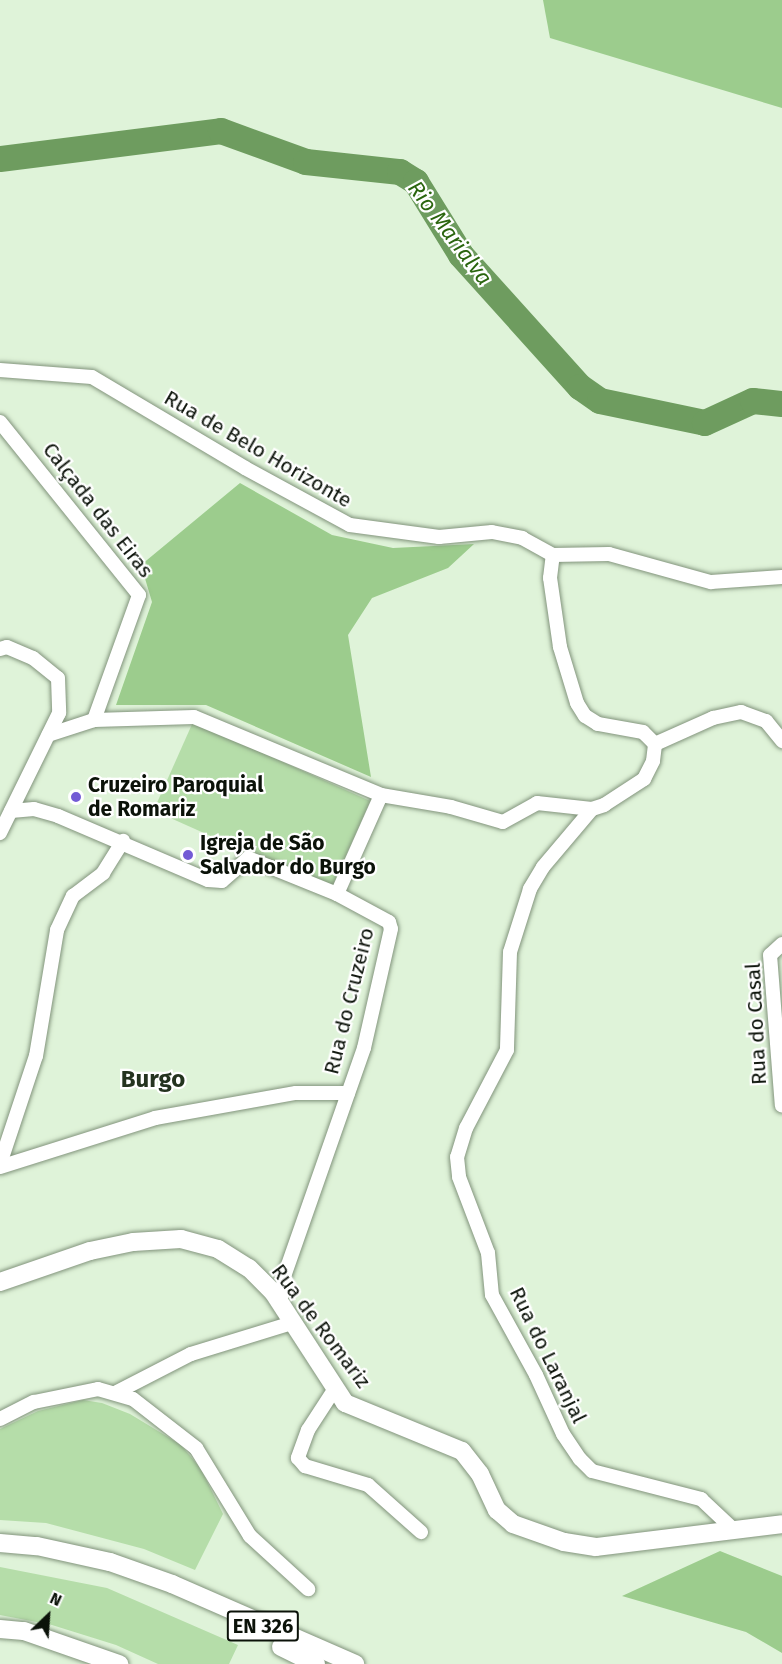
<!DOCTYPE html>
<meta charset="utf-8">
<style>
body{margin:0}
#map{position:relative;width:782px;height:1664px;overflow:hidden;background:#dff3d9;font-family:"Fira Sans",sans-serif}
div>[style]{position:absolute}
.green>*{inset:0;background:#b5dda9;transform-origin:0 0}
.forest>*{inset:0;background:#9ccc8d}
.river>*{height:26px;margin:-13px;padding:0 13px;transform-origin:13px;border-radius:13px;background:#6e9c5f}
.roads{filter:drop-shadow(0 0 2px #82947c) drop-shadow(0 0 2px #82947c)}
.minor>*{height:14px;margin:-7px;padding:0 7px;transform-origin:7px;border-radius:7px;background:#fff}
.major>*{height:18px;margin:-9px;padding:0 9px;transform-origin:9px;border-radius:9px;background:#fff}
.dots>*{width:16px;height:16px;translate:-50% -50%;box-sizing:border-box;border:3px solid #fff;border-radius:50%}
span{translate:-50% -50%;white-space:nowrap;text-align:center;line-height:1.15;-webkit-text-stroke:4.5px #fff;paint-order:stroke}
.shield-label span{padding:2px 4px;background:#fff;border:2px solid;border-radius:4px;-webkit-text-stroke-width:0}
.shield-label{font-size:20px;color:#0b1209;font-weight:700}
.street-label{font-size:21px;color:#0b1209}
.poi-label{font-size:21px;color:#0b1209;font-weight:700}
.left{translate:0 -50%;text-align:left}
.water-label{font-size:22px;color:#2a650e;font-style:italic}
.quarter-label{font-size:24px;color:#24331f;font-weight:700}
.north{position:absolute;left:18px;top:1586px;width:60px;height:60px;-webkit-text-stroke:4px #fff;paint-order:stroke;rotate:25deg;font-size:16px;font-weight:700;line-height:24px;text-align:center;color:#0b1209}
.north::after{content:'';display:block;margin:auto;width:21px;height:27px;background:#0b1209;clip-path:polygon(50% 0,100% 100%,50% 72%,0 100%)}
</style>
<div id="map">
<div class="green">
<div style="left:193px;top:722px;width:194px;height:97px;rotate:24deg"></div>
<div style="clip-path:polygon(83px 1400px,102px 1403px,130px 1414px,181px 1445px,201px 1469px,223px 1514px,195px 1570px,144px 1549px,46px 1523px,0 1520px,0 1429px,38px 1411px)"></div>
<div style="clip-path:polygon(0 1567px,107px 1588px,238px 1645px,229px 1664px,158px 1664px,116px 1645px,52px 1625px,0 1615px)"></div>
</div>
<div class="forest">
<div style="clip-path:polygon(543px 0,782px 0,782px 108px,550px 38px)"></div>
<div style="clip-path:polygon(240px 483px,332px 535px,393px 548px,474px 544px,448px 568px,372px 598px,348px 635px,371px 777px,206px 705px,116px 705px,152px 602px,141px 565px)"></div>
<div style="clip-path:polygon(720px 1551px,782px 1576px,782px 1653px,746px 1632px,622px 1596px)"></div>
</div>
<div class="river">
<div style="left:0;top:159px;width:223px;rotate:-7.2deg"></div>
<div style="left:221px;top:131px;width:90px;rotate:20deg"></div>
<div style="left:306px;top:162px;width:95px;rotate:6.1deg"></div>
<div style="left:400px;top:172px;width:19px;rotate:32deg"></div>
<div style="left:416px;top:182px;width:86px;rotate:58.3deg"></div>
<div style="left:461px;top:255px;width:178px;rotate:48deg"></div>
<div style="left:580px;top:387px;width:24px;rotate:35deg"></div>
<div style="left:600px;top:401px;width:107px;rotate:11.8deg"></div>
<div style="left:705px;top:423px;width:53px;rotate:-24.6deg"></div>
<div style="left:753px;top:401px;width:29px;rotate:6deg"></div>
</div>
<div class="roads">
<div class="minor">
<div style="left:0;top:370px;width:92px;rotate:4.4deg"></div>
<div style="left:92px;top:377px;width:178px;rotate:30.7deg"></div>
<div style="left:245px;top:468px;width:119px;rotate:28.5deg"></div>
<div style="left:350px;top:525px;width:90px;rotate:7.7deg"></div>
<div style="left:439px;top:537px;width:53px;rotate:-5.4deg"></div>
<div style="left:492px;top:532px;width:31px;rotate:11deg"></div>
<div style="left:522px;top:538px;width:35px;rotate:29deg"></div>
<div style="left:553px;top:555px;width:56px;rotate:-1deg"></div>
<div style="left:609px;top:554px;width:106px;rotate:15.4deg"></div>
<div style="left:711px;top:582px;width:71px;rotate:-4deg"></div>
<div style="left:0;top:422px;width:222px;rotate:51.2deg"></div>
<div style="left:139px;top:595px;width:133px;rotate:109.8deg"></div>
<div style="left:94px;top:720px;width:48px;rotate:161.9deg"></div>
<div style="left:0;top:649px;width:7px;rotate:-16deg"></div>
<div style="left:7px;top:647px;width:28px;rotate:23deg"></div>
<div style="left:33px;top:658px;width:32px;rotate:39deg"></div>
<div style="left:58px;top:678px;width:35px;rotate:88deg"></div>
<div style="left:59px;top:713px;width:134px;rotate:116.2deg"></div>
<div style="left:94px;top:720px;width:100px;rotate:-1.7deg"></div>
<div style="left:194px;top:717px;width:203px;rotate:22.6deg"></div>
<div style="left:381px;top:795px;width:71px;rotate:9.7deg"></div>
<div style="left:451px;top:807px;width:54px;rotate:16.1deg"></div>
<div style="left:503px;top:822px;width:39px;rotate:-29deg"></div>
<div style="left:537px;top:803px;width:55px;rotate:6.2deg"></div>
<div style="left:592px;top:809px;width:13px;rotate:-18deg"></div>
<div style="left:604px;top:805px;width:48px;rotate:-33deg"></div>
<div style="left:644px;top:779px;width:20px;rotate:-63deg"></div>
<div style="left:653px;top:761px;width:17px;rotate:-83deg"></div>
<div style="left:655px;top:744px;width:17px;rotate:-135deg"></div>
<div style="left:643px;top:732px;width:46px;rotate:-169.9deg"></div>
<div style="left:598px;top:724px;width:15px;rotate:-148deg"></div>
<div style="left:585px;top:716px;width:15px;rotate:-122deg"></div>
<div style="left:577px;top:703px;width:59px;rotate:-106.9deg"></div>
<div style="left:560px;top:647px;width:70px;rotate:-98.2deg"></div>
<div style="left:550px;top:578px;width:23px;rotate:-83deg"></div>
<div style="left:655px;top:744px;width:64px;rotate:-24.1deg"></div>
<div style="left:713px;top:718px;width:29px;rotate:-12deg"></div>
<div style="left:741px;top:712px;width:27px;rotate:20deg"></div>
<div style="left:766px;top:721px;width:26px;rotate:51deg"></div>
<div style="left:592px;top:809px;width:76px;rotate:130.2deg"></div>
<div style="left:543px;top:867px;width:26px;rotate:121deg"></div>
<div style="left:530px;top:889px;width:66px;rotate:107.6deg"></div>
<div style="left:510px;top:952px;width:98px;rotate:91.8deg"></div>
<div style="left:507px;top:1050px;width:88px;rotate:117.7deg"></div>
<div style="left:466px;top:1128px;width:30px;rotate:107deg"></div>
<div style="left:457px;top:1157px;width:20px;rotate:84deg"></div>
<div style="left:459px;top:1177px;width:81px;rotate:69.1deg"></div>
<div style="left:488px;top:1253px;width:42px;rotate:84.6deg"></div>
<div style="left:492px;top:1295px;width:91px;rotate:61.2deg"></div>
<div style="left:536px;top:1375px;width:65px;rotate:65.4deg"></div>
<div style="left:563px;top:1434px;width:30px;rotate:56deg"></div>
<div style="left:580px;top:1459px;width:17px;rotate:45deg"></div>
<div style="left:592px;top:1471px;width:113px;rotate:14.4deg"></div>
<div style="left:701px;top:1499px;width:45px;rotate:43.2deg"></div>
<div style="left:11px;top:811px;width:23px;rotate:-5deg"></div>
<div style="left:34px;top:809px;width:25px;rotate:16deg"></div>
<div style="left:58px;top:816px;width:163px;rotate:23.1deg"></div>
<div style="left:208px;top:880px;width:14px;rotate:4deg"></div>
<div style="left:222px;top:881px;width:35px;rotate:-41deg"></div>
<div style="left:248px;top:858px;width:96px;rotate:22deg"></div>
<div style="left:337px;top:894px;width:59px;rotate:28.3deg"></div>
<div style="left:389px;top:922px;width:7px;rotate:74deg"></div>
<div style="left:391px;top:929px;width:122px;rotate:102.8deg"></div>
<div style="left:364px;top:1048px;width:238px;rotate:109.3deg"></div>
<div style="left:285px;top:1273px;width:30px;rotate:99deg"></div>
<div style="left:337px;top:894px;width:108px;rotate:-66deg"></div>
<div style="left:782px;top:944px;width:16px;rotate:137deg"></div>
<div style="left:770px;top:955px;width:151px;rotate:85.5deg"></div>
<div style="left:0;top:1164px;width:114px;rotate:-71.6deg"></div>
<div style="left:36px;top:1056px;width:128px;rotate:-80.5deg"></div>
<div style="left:57px;top:930px;width:38px;rotate:-65deg"></div>
<div style="left:73px;top:896px;width:38px;rotate:-37deg"></div>
<div style="left:103px;top:873px;width:38px;rotate:-58deg"></div>
<div style="left:0;top:1167px;width:163px;rotate:-17.5deg"></div>
<div style="left:155px;top:1118px;width:143px;rotate:-10.1deg"></div>
<div style="left:296px;top:1093px;width:52px"></div>
<div style="left:334px;top:1390px;width:48px;rotate:123deg"></div>
<div style="left:308px;top:1430px;width:30px;rotate:110deg"></div>
<div style="left:298px;top:1458px;width:11px;rotate:49deg"></div>
<div style="left:305px;top:1466px;width:66px;rotate:16.8deg"></div>
<div style="left:368px;top:1485px;width:71px;rotate:41.6deg"></div>
<div style="left:117px;top:1392px;width:83px;rotate:-27.2deg"></div>
<div style="left:191px;top:1354px;width:106px;rotate:-17.1deg"></div>
<div style="left:0;top:1419px;width:38px;rotate:-27deg"></div>
<div style="left:34px;top:1402px;width:65px;rotate:-11.5deg"></div>
<div style="left:98px;top:1389px;width:36px;rotate:16deg"></div>
<div style="left:133px;top:1399px;width:80px;rotate:37.9deg"></div>
<div style="left:196px;top:1448px;width:103px;rotate:58.5deg"></div>
<div style="left:250px;top:1536px;width:79px;rotate:42.4deg"></div>
</div>
<div class="major">
<div style="left:0;top:1282px;width:95px;rotate:-19deg"></div>
<div style="left:90px;top:1251px;width:44px;rotate:-11.8deg"></div>
<div style="left:133px;top:1242px;width:48px;rotate:-3.6deg"></div>
<div style="left:181px;top:1239px;width:38px;rotate:15deg"></div>
<div style="left:218px;top:1249px;width:36px;rotate:32deg"></div>
<div style="left:249px;top:1268px;width:34px;rotate:45deg"></div>
<div style="left:273px;top:1292px;width:132px;rotate:57deg"></div>
<div style="left:345px;top:1403px;width:126px;rotate:22.3deg"></div>
<div style="left:462px;top:1451px;width:29px;rotate:52deg"></div>
<div style="left:480px;top:1474px;width:40px;rotate:65deg"></div>
<div style="left:497px;top:1510px;width:21px;rotate:41deg"></div>
<div style="left:513px;top:1524px;width:54px;rotate:19.4deg"></div>
<div style="left:564px;top:1542px;width:32px;rotate:9deg"></div>
<div style="left:596px;top:1547px;width:187px;rotate:-7deg"></div>
<div style="left:0;top:1543px;width:37px;rotate:5deg"></div>
<div style="left:37px;top:1546px;width:75px;rotate:12.4deg"></div>
<div style="left:110px;top:1562px;width:66px;rotate:19.5deg"></div>
<div style="left:172px;top:1584px;width:200px;rotate:23.6deg"></div>
<div style="left:0;top:1629px;width:24px;rotate:5deg"></div>
<div style="left:24px;top:1631px;width:101px;rotate:19.2deg"></div>
<div style="left:281px;top:1647px;width:39px;rotate:26deg"></div>
</div>
</div>
<div class="dots">
<div style="left:76px;top:797px;background:#735bd5"></div>
<div style="left:188px;top:855px;background:#735bd5"></div>
</div>
<div class="shield-label">
<span style="left:263px;top:1626px">EN 326</span>
</div>
<div class="street-label">
<span style="left:258px;top:449px;rotate:30deg">Rua de Belo Horizonte</span>
<span style="left:98px;top:510px;rotate:52deg">Calçada das Eiras</span>
<span style="left:349px;top:1001px;rotate:-76deg">Rua do Cruzeiro</span>
<span style="left:756px;top:1024px;rotate:-93deg">Rua do Casal</span>
<span style="left:321px;top:1326px;rotate:53deg">Rua de Romariz</span>
<span style="left:548px;top:1355px;rotate:64deg">Rua do Laranjal</span>
</div>
<div class="poi-label">
<span class="left" style="left:88px;top:797px">Cruzeiro Paroquial<br>de Romariz</span>
<span class="left" style="left:200px;top:855px">Igreja de São<br>Salvador do Burgo</span>
</div>
<div class="water-label">
<span style="left:450px;top:233px;rotate:53deg">Rio Marialva</span>
</div>
<div class="quarter-label">
<span style="left:153px;top:1080px">Burgo</span>
</div>
<div class="north">N</div>
</div>
